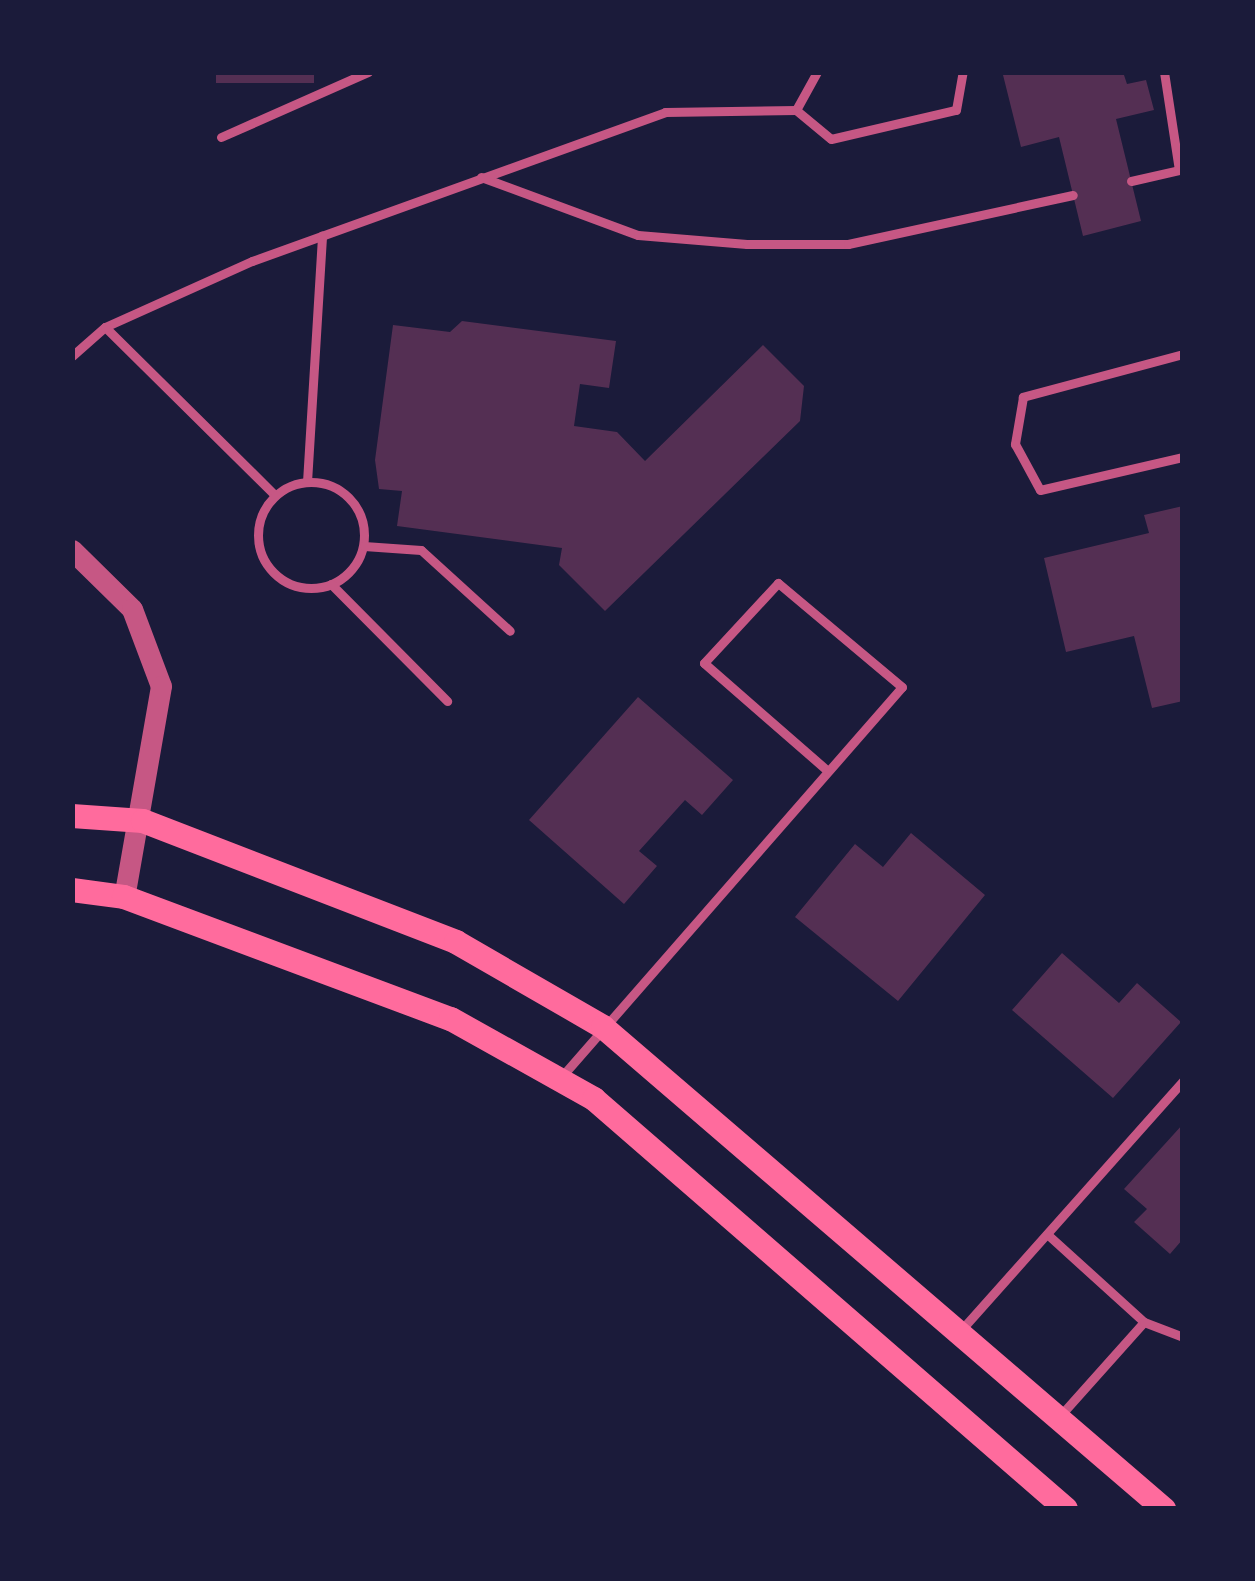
<!DOCTYPE html>
<style>
body{margin:0}
#map{position:relative;width:1255px;height:1581px;overflow:hidden;background:#1b1b3a;font-family:Barlow,sans-serif}
div>[style]{position:absolute}
.building>*{inset:0;background:#542f53;transform-origin:0 0}
.service>*{height:9px;margin:-4.5px;padding:0 4.5px;transform-origin:4.5px;border-radius:4.5px;background:#c65784}
.service>.ring{margin:-4.5px;padding:0;box-sizing:content-box;background:none;border:9px solid #c65784;border-radius:50%}
.tertiary>*{height:21px;margin:-10.5px;padding:0 10.5px;transform-origin:10.5px;border-radius:10.5px;background:#c65784}
.secondary>*{height:24px;margin:-12px;padding:0 12px;transform-origin:12px;border-radius:12px;background:#ff6b9d}
span{translate:-50% -50%;white-space:nowrap;text-align:center;line-height:1.15;-webkit-text-stroke:10px #1b1b3a;paint-order:stroke}
.frame{position:absolute;inset:0;border:75px solid #1b1b3a;pointer-events:none}
</style>
<div id="map">
<div class="building">
<div style="left:216px;top:72px;width:98px;height:11px"></div>
<div style="clip-path:polygon(1123px 72px,1127px 84px,1146px 80px,1154px 110px,1116px 119px,1141px 221px,1083px 236px,1059px 137px,1021px 147px,1003px 75px)"></div>
<div style="clip-path:polygon(462px 321px,616px 341px,609px 388px,580px 384px,574px 426px,617px 432px,645px 461px,763px 345px,804px 386px,800px 421px,605px 611px,559px 565px,562px 548px,397px 526px,402px 491px,379px 489px,375px 460px,393px 325px,450px 332px)"></div>
<div style="clip-path:polygon(1183px 506px,1183px 701px,1152px 708px,1134px 636px,1066px 652px,1044px 558px,1149px 533px,1144px 515px)"></div>
<div style="clip-path:polygon(638px 697px,733px 780px,702px 815px,685px 800px,639px 851px,657px 866px,624px 904px,529px 820px)"></div>
<div style="clip-path:polygon(911px 833px,985px 895px,898px 1001px,795px 917px,855px 844px,883px 867px)"></div>
<div style="clip-path:polygon(1062px 953px,1119px 1003px,1137px 983px,1181px 1022px,1113px 1098px,1012px 1010px)"></div>
<div style="clip-path:polygon(1183px 1124px,1183px 1239px,1170px 1254px,1134px 1222px,1147px 1209px,1124px 1189px)"></div>
</div>
<div class="service">
<div style="left:796px;top:110px;width:43px;rotate:-61.1deg"></div>
<div style="left:221px;top:137px;width:161px;rotate:-23.9deg"></div>
<div style="left:481px;top:177px;width:167px;rotate:20.3deg"></div>
<div style="left:638px;top:235px;width:109px;rotate:4.7deg"></div>
<div style="left:747px;top:244px;width:101px"></div>
<div style="left:848px;top:244px;width:230px;rotate:-12.3deg"></div>
<div style="left:1131px;top:181px;width:49px;rotate:-12.9deg"></div>
<div style="left:1179px;top:170px;width:99px;rotate:-98.7deg"></div>
<div style="left:105px;top:327px;width:239px;rotate:44.7deg"></div>
<div style="left:1183px;top:354px;width:166px;rotate:165deg"></div>
<div style="left:1023px;top:397px;width:48px;rotate:99.7deg"></div>
<div style="left:1015px;top:444px;width:52px;rotate:61.5deg"></div>
<div style="left:1040px;top:490px;width:147px;rotate:-13deg"></div>
<div style="left:72px;top:356px;width:44px;rotate:-41.3deg"></div>
<div style="left:105px;top:327px;width:161px;rotate:-24.2deg"></div>
<div style="left:252px;top:261px;width:439px;rotate:-19.8deg"></div>
<div style="left:665px;top:112px;width:131px;rotate:-0.9deg"></div>
<div style="left:796px;top:110px;width:45px;rotate:39.6deg"></div>
<div style="left:831px;top:139px;width:128px;rotate:-13.1deg"></div>
<div style="left:956px;top:110px;width:39px;rotate:-80deg"></div>
<div style="left:307px;top:482px;width:247px;rotate:-86.5deg"></div>
<div class="ring" style="left:258px;top:482px;width:97px;height:97px"></div>
<div style="left:364px;top:546px;width:57px;rotate:4deg"></div>
<div style="left:421px;top:550px;width:120px;rotate:42.3deg"></div>
<div style="left:331px;top:584px;width:165px;rotate:45.2deg"></div>
<div style="left:563px;top:1075px;width:515px;rotate:-48.86deg"></div>
<div style="left:902px;top:687px;width:162px;rotate:-140deg"></div>
<div style="left:778px;top:583px;width:109px;rotate:132.8deg"></div>
<div style="left:704px;top:663px;width:164px;rotate:41.1deg"></div>
<div style="left:1047px;top:1234px;width:131px;rotate:42.2deg"></div>
<div style="left:962px;top:1329px;width:332px;rotate:-48.3deg"></div>
<div style="left:1059px;top:1417px;width:127px;rotate:-48.2deg"></div>
<div style="left:1144px;top:1322px;width:42px;rotate:21deg"></div>
</div>
<div class="tertiary">
<div style="left:72px;top:550px;width:84px;rotate:44.5deg"></div>
<div style="left:132px;top:609px;width:82px;rotate:69.4deg"></div>
<div style="left:161px;top:686px;width:214px;rotate:99.9deg"></div>
</div>
<div class="secondary">
<div style="left:72px;top:816px;width:71px;rotate:4deg"></div>
<div style="left:143px;top:821px;width:336px;rotate:21.1deg"></div>
<div style="left:456px;top:942px;width:170px;rotate:30deg"></div>
<div style="left:603px;top:1027px;width:740px;rotate:40.67deg"></div>
<div style="left:72px;top:890px;width:52px;rotate:7.7deg"></div>
<div style="left:124px;top:897px;width:349px;rotate:20.5deg"></div>
<div style="left:451px;top:1019px;width:164px;rotate:29.2deg"></div>
<div style="left:594px;top:1099px;width:625px;rotate:40.98deg"></div>
</div>
<div class="frame"></div>
</div>
